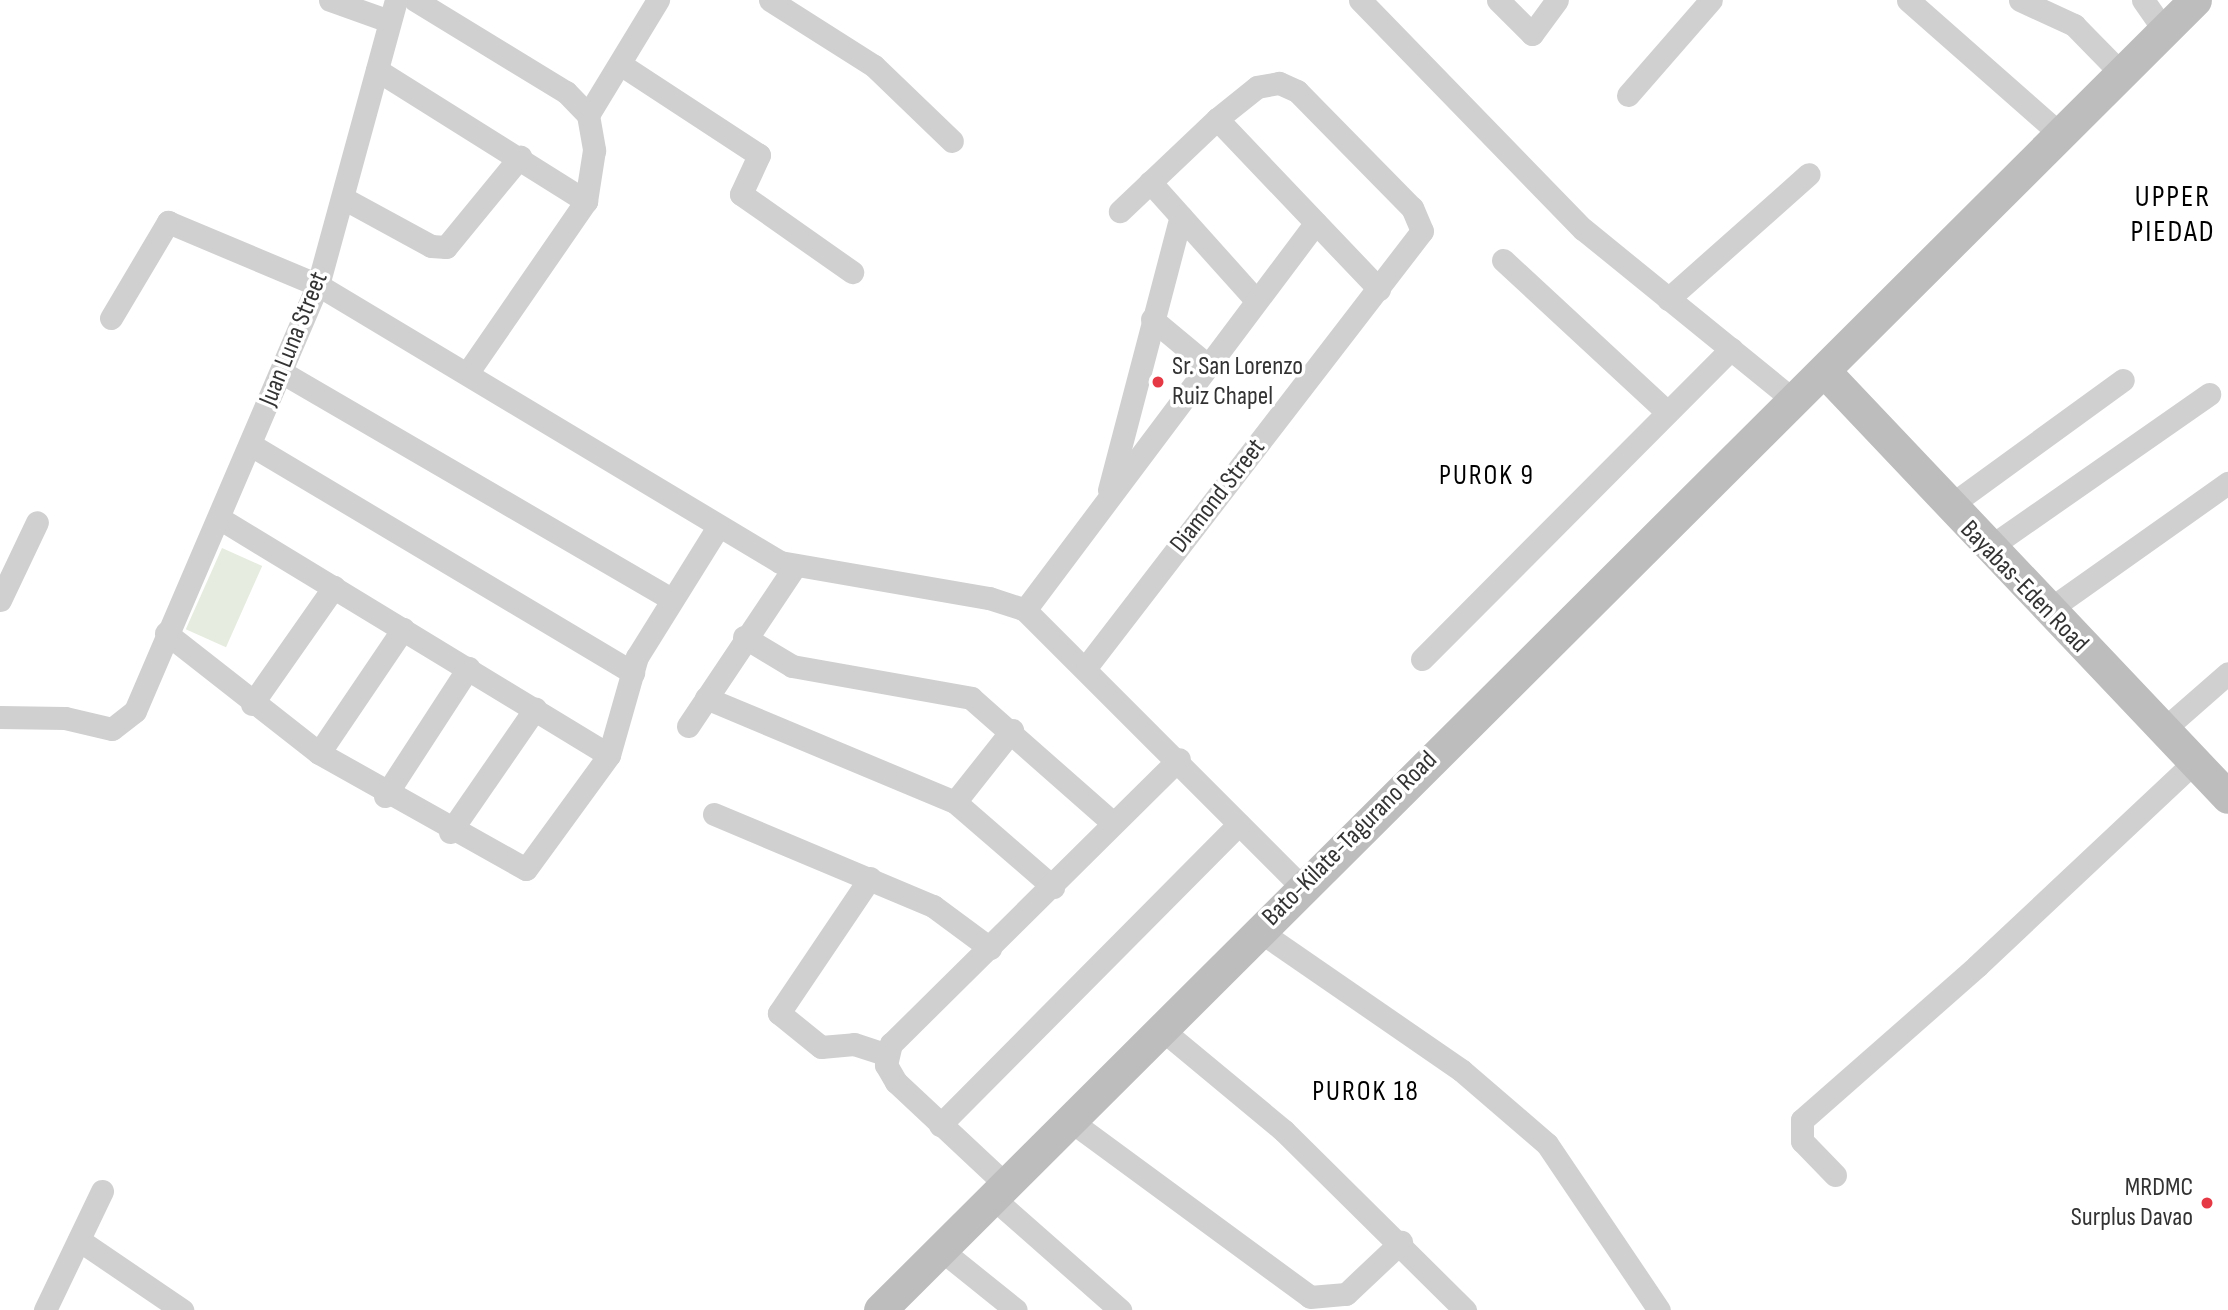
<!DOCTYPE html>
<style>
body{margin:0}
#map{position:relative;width:2228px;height:1310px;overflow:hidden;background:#fff;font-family:"Sofia Sans Condensed",sans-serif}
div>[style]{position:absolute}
.green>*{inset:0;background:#e6ecdf;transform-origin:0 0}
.street>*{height:23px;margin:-11.5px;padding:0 11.5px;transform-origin:11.5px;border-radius:11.5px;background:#d0d0d0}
.secondary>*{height:33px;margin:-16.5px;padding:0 16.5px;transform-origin:16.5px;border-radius:16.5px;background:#bdbdbd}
.dots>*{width:19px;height:19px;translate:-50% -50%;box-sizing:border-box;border:4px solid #fff;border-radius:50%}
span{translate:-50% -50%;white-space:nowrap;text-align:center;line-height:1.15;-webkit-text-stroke:7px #fff;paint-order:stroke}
.street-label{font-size:26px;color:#333}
.poi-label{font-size:26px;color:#333}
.left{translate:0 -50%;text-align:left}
.right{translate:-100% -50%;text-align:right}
.neighbourhood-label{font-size:28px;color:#000;letter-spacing:2px}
.quarter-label{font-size:30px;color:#000;letter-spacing:2px}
</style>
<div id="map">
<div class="green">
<div style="left:222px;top:548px;width:44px;height:89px;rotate:24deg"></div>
</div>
<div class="street">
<div style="left:330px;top:0;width:63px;rotate:19.6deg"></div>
<div style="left:415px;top:0;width:177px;rotate:31.4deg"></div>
<div style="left:566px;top:92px;width:32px;rotate:46deg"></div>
<div style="left:588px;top:115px;width:36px;rotate:80deg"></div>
<div style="left:594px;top:150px;width:52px;rotate:98.9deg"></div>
<div style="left:586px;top:201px;width:208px;rotate:124.6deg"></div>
<div style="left:770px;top:0;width:123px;rotate:32.4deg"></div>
<div style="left:874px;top:66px;width:108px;rotate:43.9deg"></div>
<div style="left:1360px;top:0;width:320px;rotate:45.8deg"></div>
<div style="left:1583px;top:229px;width:274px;rotate:39.1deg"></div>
<div style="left:1498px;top:0;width:48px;rotate:45deg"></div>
<div style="left:1532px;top:34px;width:42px;rotate:-53.7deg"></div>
<div style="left:1908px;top:0;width:201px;rotate:41.4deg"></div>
<div style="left:2020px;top:0;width:60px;rotate:24.8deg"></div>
<div style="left:2074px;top:25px;width:67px;rotate:45.6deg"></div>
<div style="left:2143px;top:0;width:37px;rotate:55deg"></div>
<div style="left:620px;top:64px;width:166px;rotate:33.2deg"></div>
<div style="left:759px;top:155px;width:43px;rotate:114.8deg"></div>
<div style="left:741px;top:194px;width:136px;rotate:35.1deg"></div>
<div style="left:377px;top:70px;width:247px;rotate:32.1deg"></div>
<div style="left:1628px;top:95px;width:126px;rotate:-48.9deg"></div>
<div style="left:588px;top:115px;width:135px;rotate:-58.7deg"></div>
<div style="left:1217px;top:119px;width:235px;rotate:46.4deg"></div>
<div style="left:1150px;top:182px;width:157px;rotate:48.1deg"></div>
<div style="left:343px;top:198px;width:100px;rotate:28.6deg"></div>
<div style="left:431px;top:246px;width:15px;rotate:4deg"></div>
<div style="left:446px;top:247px;width:117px;rotate:-50.6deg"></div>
<div style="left:1503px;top:260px;width:224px;rotate:42.8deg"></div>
<div style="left:1668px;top:299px;width:188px;rotate:-41.6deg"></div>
<div style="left:111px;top:318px;width:112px;rotate:-59.3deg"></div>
<div style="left:168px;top:222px;width:163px;rotate:22.8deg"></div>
<div style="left:318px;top:285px;width:539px;rotate:30.95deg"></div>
<div style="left:780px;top:562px;width:212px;rotate:9.8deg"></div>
<div style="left:989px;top:598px;width:38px;rotate:18deg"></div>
<div style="left:1025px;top:610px;width:390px;rotate:45deg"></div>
<div style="left:1152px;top:319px;width:70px;rotate:39.8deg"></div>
<div style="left:283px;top:373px;width:449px;rotate:30.2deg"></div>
<div style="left:251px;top:445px;width:445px;rotate:30.8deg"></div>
<div style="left:1109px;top:490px;width:283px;rotate:-75.3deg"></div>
<div style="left:1948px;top:507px;width:216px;rotate:-36deg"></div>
<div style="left:219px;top:518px;width:456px;rotate:31.3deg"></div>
<div style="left:1987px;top:549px;width:271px;rotate:-34.9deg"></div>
<div style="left:0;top:600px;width:86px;rotate:-64.6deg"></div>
<div style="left:1025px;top:610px;width:484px;rotate:-53.1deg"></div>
<div style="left:2047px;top:611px;width:222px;rotate:-35.3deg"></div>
<div style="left:166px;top:633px;width:194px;rotate:38.1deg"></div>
<div style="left:319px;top:753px;width:237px;rotate:29.3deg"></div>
<div style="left:526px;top:869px;width:141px;rotate:-53.9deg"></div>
<div style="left:609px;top:755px;width:102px;rotate:-74.1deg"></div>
<div style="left:637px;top:657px;width:153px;rotate:-58.1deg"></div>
<div style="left:744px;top:637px;width:56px;rotate:31.1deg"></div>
<div style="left:792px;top:666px;width:182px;rotate:10.1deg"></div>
<div style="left:971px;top:698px;width:189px;rotate:41.4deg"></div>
<div style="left:1422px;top:659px;width:438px;rotate:-45.1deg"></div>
<div style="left:1087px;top:666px;width:549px;rotate:-52.4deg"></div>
<div style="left:1422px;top:231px;width:25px;rotate:-113deg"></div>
<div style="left:1412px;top:208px;width:164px;rotate:-134.5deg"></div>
<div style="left:1297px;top:91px;width:20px;rotate:-156deg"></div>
<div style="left:1279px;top:83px;width:22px;rotate:170deg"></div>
<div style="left:1257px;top:87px;width:51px;rotate:141.3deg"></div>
<div style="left:1217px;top:119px;width:134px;rotate:136.5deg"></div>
<div style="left:706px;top:698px;width:270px;rotate:22.7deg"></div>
<div style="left:955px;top:802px;width:130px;rotate:40.9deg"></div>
<div style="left:252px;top:704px;width:143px;rotate:-55deg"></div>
<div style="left:0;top:717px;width:65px;rotate:0.9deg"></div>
<div style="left:65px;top:718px;width:48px;rotate:13.2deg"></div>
<div style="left:112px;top:729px;width:29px;rotate:-38deg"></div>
<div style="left:135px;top:711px;width:464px;rotate:-66.8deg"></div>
<div style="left:318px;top:285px;width:295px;rotate:-74.7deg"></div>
<div style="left:688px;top:726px;width:192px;rotate:-56.2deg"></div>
<div style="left:2163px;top:730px;width:86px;rotate:-41.2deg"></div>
<div style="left:319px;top:753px;width:150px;rotate:-55.9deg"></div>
<div style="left:385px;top:796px;width:153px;rotate:-57deg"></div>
<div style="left:955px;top:802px;width:92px;rotate:-51.6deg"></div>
<div style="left:714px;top:814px;width:238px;rotate:22.8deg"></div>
<div style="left:933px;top:906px;width:71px;rotate:36.4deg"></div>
<div style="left:450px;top:832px;width:150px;rotate:-55.4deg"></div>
<div style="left:870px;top:878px;width:163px;rotate:124deg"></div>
<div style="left:779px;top:1013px;width:54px;rotate:39deg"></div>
<div style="left:821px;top:1047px;width:33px;rotate:-5deg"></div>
<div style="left:854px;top:1044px;width:35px;rotate:18deg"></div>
<div style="left:1258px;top:930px;width:247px;rotate:34.6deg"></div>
<div style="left:1461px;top:1070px;width:113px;rotate:40.7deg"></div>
<div style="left:1547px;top:1144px;width:200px;rotate:56deg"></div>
<div style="left:1160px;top:1028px;width:161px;rotate:39.7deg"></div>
<div style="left:1284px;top:1131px;width:255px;rotate:44.7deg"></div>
<div style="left:1068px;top:1119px;width:300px;rotate:36.3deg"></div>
<div style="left:1310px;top:1297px;width:36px;rotate:-5deg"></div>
<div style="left:1346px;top:1294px;width:76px;rotate:-43.4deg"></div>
<div style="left:940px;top:1125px;width:424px;rotate:-45.2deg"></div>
<div style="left:1835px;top:1175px;width:47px;rotate:-134.1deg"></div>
<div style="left:1802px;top:1141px;width:21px;rotate:-90deg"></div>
<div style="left:1802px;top:1120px;width:233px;rotate:-41.3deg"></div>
<div style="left:1977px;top:966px;width:298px;rotate:-43.2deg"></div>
<div style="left:1004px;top:1183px;width:148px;rotate:-136.9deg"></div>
<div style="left:896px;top:1082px;width:20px;rotate:-120deg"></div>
<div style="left:886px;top:1065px;width:22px;rotate:-77deg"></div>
<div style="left:891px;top:1044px;width:405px;rotate:-44.7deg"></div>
<div style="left:992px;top:1197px;width:171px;rotate:41.4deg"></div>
<div style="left:79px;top:1240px;width:125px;rotate:34.2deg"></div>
<div style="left:940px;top:1249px;width:97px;rotate:38.8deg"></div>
<div style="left:45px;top:1310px;width:132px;rotate:-64.4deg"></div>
</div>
<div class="secondary">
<div style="left:1826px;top:373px;width:584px;rotate:46.53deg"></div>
<div style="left:880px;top:1310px;width:1856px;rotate:-44.89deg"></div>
</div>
<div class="dots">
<div style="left:1158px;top:382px;background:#e63946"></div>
<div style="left:2207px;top:1203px;background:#e63946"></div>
</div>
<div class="street-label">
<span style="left:294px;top:339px;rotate:-68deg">Juan Luna Street</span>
<span style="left:1218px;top:496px;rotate:-52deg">Diamond Street</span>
<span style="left:2024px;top:587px;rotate:46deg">Bayabas-Eden Road</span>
<span style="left:1350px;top:839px;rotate:-45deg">Bato-Kilate-Tagurano Road</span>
</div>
<div class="poi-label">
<span class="left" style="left:1172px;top:382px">Sr. San Lorenzo<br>Ruiz Chapel</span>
<span class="right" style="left:2193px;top:1203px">MRDMC<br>Surplus Davao</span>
</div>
<div class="neighbourhood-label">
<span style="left:1487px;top:476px">PUROK 9</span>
<span style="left:1366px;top:1092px">PUROK 18</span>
</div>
<div class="quarter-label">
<span style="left:2173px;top:214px">UPPER<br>PIEDAD</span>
</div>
</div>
